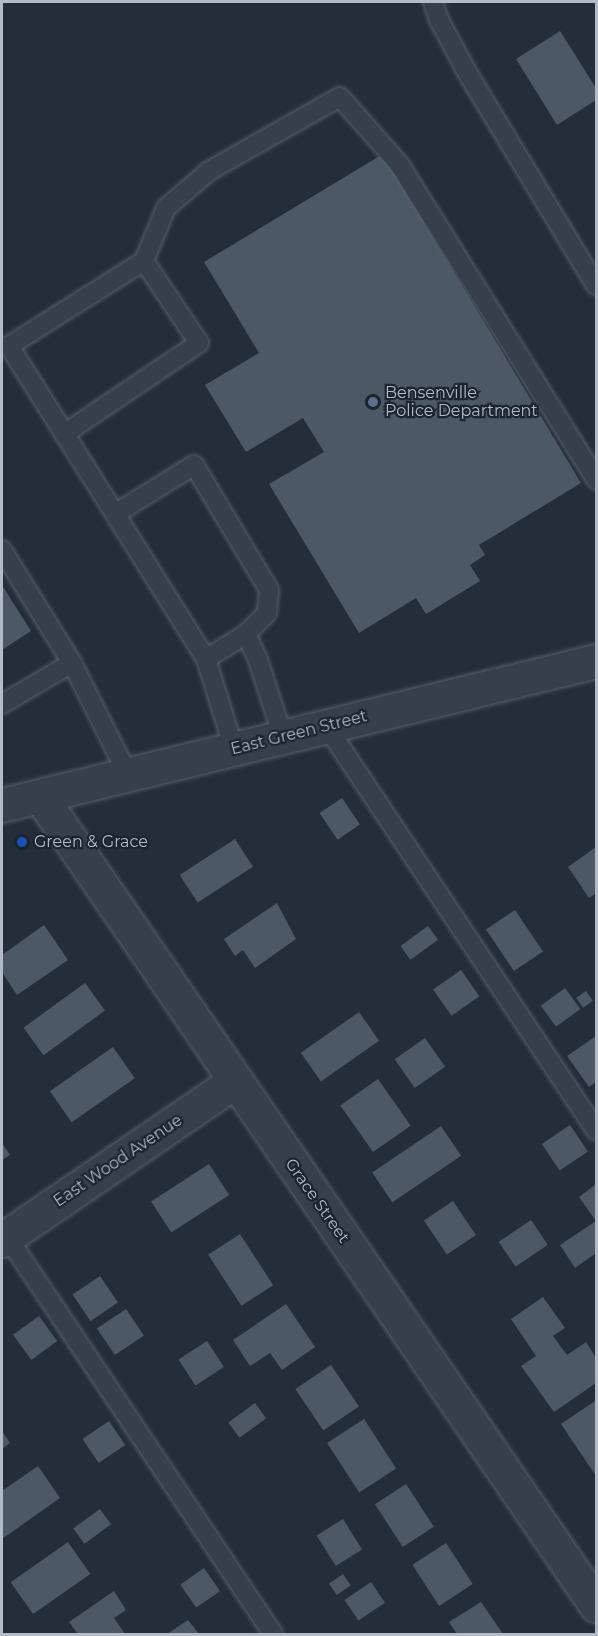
<!DOCTYPE html>
<style>
body{margin:0}
#map{position:relative;width:598px;height:1636px;overflow:hidden;background:#242e39;font-family:Montserrat,sans-serif}
div>[style]{position:absolute}
.building>*{inset:0;background:#4c5965;transform-origin:0 0}
.roads{filter:drop-shadow(0 0 2px #555e68) drop-shadow(0 0 2px #555e68)}
.service>*{height:18px;margin:-9px;padding:0 9px;transform-origin:9px;border-radius:9px;background:#37404a}
.minor>*{height:33px;margin:-16.5px;padding:0 16.5px;transform-origin:16.5px;border-radius:16.5px;background:#37404a}
.tertiary>*{height:33px;margin:-16.5px;padding:0 16.5px;transform-origin:16.5px;border-radius:16.5px;background:#37404a}
.dots>*{width:16px;height:16px;translate:-50% -50%;box-sizing:border-box;border:3px solid #1c252f;border-radius:50%}
span{translate:-50% -50%;white-space:nowrap;text-align:center;line-height:1.15;-webkit-text-stroke:4.5px #1c252f;paint-order:stroke}
.poi-label{font-size:16px;color:#b2bbc6}
.left{translate:0 -50%;text-align:left}
.street-label{font-size:16px;color:#b2bbc6}
.frame{position:absolute;inset:0;border:3px solid #b2bbc6;pointer-events:none}
</style>
<div id="map">
<div class="building">
<div style="clip-path:polygon(560px 31px,596px 88px,596px 100px,557px 125px,516px 59px)"></div>
<div style="clip-path:polygon(383px 154px,581px 483px,479px 545px,485px 555px,470px 565px,480px 581px,426px 614px,416px 598px,359px 633px,269px 484px,324px 452px,303px 418px,246px 452px,205px 385px,259px 353px,204px 262px)"></div>
<div style="clip-path:polygon(2px 585px,31px 631px,2px 650px)"></div>
<div style="left:342px;top:798px;width:32px;height:27px;rotate:56deg"></div>
<div style="left:235px;top:839px;width:33px;height:66px;rotate:57deg"></div>
<div style="clip-path:polygon(596px 847px,596px 893px,589px 898px,568px 867px)"></div>
<div style="clip-path:polygon(277px 903px,296px 939px,255px 968px,243px 950px,235px 956px,224px 939px)"></div>
<div style="left:515px;top:910px;width:50px;height:35px;rotate:56deg"></div>
<div style="clip-path:polygon(44px 925px,68px 960px,17px 995px,2px 972px,2px 955px)"></div>
<div style="left:428px;top:926px;width:17px;height:34px;rotate:54deg"></div>
<div style="left:461px;top:970px;width:32px;height:34px;rotate:55deg"></div>
<div style="left:85px;top:983px;width:34px;height:76px;rotate:54deg"></div>
<div style="left:565px;top:988px;width:26px;height:30px;rotate:54deg"></div>
<div style="left:586px;top:991px;width:12px;height:12px;rotate:55deg"></div>
<div style="left:359px;top:1012px;width:35px;height:71px;rotate:55deg"></div>
<div style="clip-path:polygon(596px 1036px,596px 1082px,589px 1087px,567px 1056px)"></div>
<div style="left:425px;top:1038px;width:35px;height:37px;rotate:55deg"></div>
<div style="left:113px;top:1047px;width:38px;height:77px;rotate:55deg"></div>
<div style="left:378px;top:1079px;width:57px;height:46px;rotate:55deg"></div>
<div style="left:570px;top:1125px;width:32px;height:34px;rotate:56deg"></div>
<div style="left:441px;top:1126px;width:36px;height:83px;rotate:56deg"></div>
<div style="clip-path:polygon(2px 1143px,10px 1155px,2px 1160px)"></div>
<div style="left:209px;top:1164px;width:37px;height:69px;rotate:57deg"></div>
<div style="clip-path:polygon(596px 1184px,596px 1253px,575px 1268px,560px 1245px,596px 1221px,579px 1197px)"></div>
<div style="left:453px;top:1201px;width:41px;height:35px;rotate:56deg"></div>
<div style="left:531px;top:1220px;width:30px;height:39px;rotate:56deg"></div>
<div style="left:240px;top:1234px;width:61px;height:38px;rotate:57deg"></div>
<div style="left:100px;top:1276px;width:32px;height:33px;rotate:56deg"></div>
<div style="clip-path:polygon(543px 1297px,565px 1328px,553px 1336px,567px 1355px,586px 1342px,596px 1358px,596px 1383px,554px 1412px,521px 1366px,536px 1356px,511px 1319px)"></div>
<div style="clip-path:polygon(286px 1304px,315px 1347px,282px 1370px,270px 1353px,250px 1366px,233px 1340px)"></div>
<div style="left:126px;top:1309px;width:32px;height:35px;rotate:56deg"></div>
<div style="left:39px;top:1316px;width:31px;height:32px;rotate:54deg"></div>
<div style="left:207px;top:1341px;width:31px;height:34px;rotate:57deg"></div>
<div style="left:331px;top:1365px;width:50px;height:43px;rotate:56deg"></div>
<div style="clip-path:polygon(595px 1401px,596px 1403px,596px 1476px,561px 1424px)"></div>
<div style="left:255px;top:1403px;width:19px;height:33px;rotate:54deg"></div>
<div style="left:364px;top:1419px;width:59px;height:44px;rotate:57deg"></div>
<div style="left:109px;top:1421px;width:29px;height:32px;rotate:56deg"></div>
<div style="clip-path:polygon(2px 1431px,10px 1443px,2px 1449px)"></div>
<div style="clip-path:polygon(38px 1466px,60px 1498px,2px 1539px,2px 1491px)"></div>
<div style="left:406px;top:1484px;width:51px;height:37px;rotate:57deg"></div>
<div style="left:100px;top:1509px;width:19px;height:33px;rotate:54deg"></div>
<div style="left:343px;top:1519px;width:36px;height:31px;rotate:58deg"></div>
<div style="left:68px;top:1542px;width:39px;height:70px;rotate:55deg"></div>
<div style="left:446px;top:1543px;width:49px;height:40px;rotate:57deg"></div>
<div style="left:204px;top:1568px;width:28px;height:29px;rotate:55deg"></div>
<div style="left:343px;top:1574px;width:14px;height:17px;rotate:56deg"></div>
<div style="left:371px;top:1582px;width:25px;height:32px;rotate:56deg"></div>
<div style="clip-path:polygon(114px 1591px,126px 1610px,114px 1618px,125px 1634px,78px 1634px,69px 1622px)"></div>
<div style="clip-path:polygon(481px 1602px,503px 1634px,457px 1634px,449px 1622px)"></div>
<div style="clip-path:polygon(188px 1620px,199px 1634px,167px 1634px)"></div>
</div>
<div class="roads">
<div class="service">
<div style="left:433px;top:2px;width:19px;rotate:72deg"></div>
<div style="left:439px;top:20px;width:61px;rotate:61.8deg"></div>
<div style="left:468px;top:74px;width:247px;rotate:58.8deg"></div>
<div style="left:64px;top:434px;width:163px;rotate:-34deg"></div>
<div style="left:199px;top:343px;width:99px;rotate:-123.9deg"></div>
<div style="left:115px;top:514px;width:93px;rotate:-31.8deg"></div>
<div style="left:194px;top:465px;width:146px;rotate:59deg"></div>
<div style="left:269px;top:590px;width:23px;rotate:95deg"></div>
<div style="left:267px;top:613px;width:30px;rotate:135deg"></div>
<div style="left:246px;top:634px;width:47px;rotate:148deg"></div>
<div style="left:206px;top:659px;width:171px;rotate:-122.1deg"></div>
<div style="left:115px;top:514px;width:199px;rotate:-122.2deg"></div>
<div style="left:9px;top:346px;width:160px;rotate:-32.2deg"></div>
<div style="left:144px;top:261px;width:57px;rotate:-67.5deg"></div>
<div style="left:166px;top:208px;width:57px;rotate:-40.7deg"></div>
<div style="left:209px;top:171px;width:150px;rotate:-29.5deg"></div>
<div style="left:340px;top:97px;width:89px;rotate:48.6deg"></div>
<div style="left:399px;top:164px;width:372px;rotate:58deg"></div>
<div style="left:2px;top:550px;width:133px;rotate:58.2deg"></div>
<div style="left:72px;top:663px;width:125px;rotate:63.4deg"></div>
<div style="left:246px;top:634px;width:29px;rotate:65deg"></div>
<div style="left:258px;top:660px;width:81px;rotate:72deg"></div>
<div style="left:206px;top:659px;width:94px;rotate:72.7deg"></div>
<div style="left:2px;top:704px;width:81px;rotate:-30.4deg"></div>
<div style="left:327px;top:727px;width:485px;rotate:56.3deg"></div>
<div style="left:2px;top:1229px;width:487px;rotate:56.2deg"></div>
</div>
<div class="minor">
<div style="left:40px;top:796px;width:982px;rotate:55.5deg"></div>
<div style="left:2px;top:1240px;width:281px;rotate:-34.3deg"></div>
</div>
<div class="tertiary">
<div style="left:2px;top:805px;width:611px;rotate:-13.63deg"></div>
</div>
</div>
<div class="dots">
<div style="left:373px;top:402px;background:#5c6f8a"></div>
<div style="left:22px;top:842px;background:#1a4fb4"></div>
</div>
<div class="poi-label">
<span class="left" style="left:385px;top:402px">Bensenville<br>Police Department</span>
<span class="left" style="left:34px;top:842px">Green &amp; Grace</span>
</div>
<div class="street-label">
<span style="left:299px;top:733px;rotate:-14deg">East Green Street</span>
<span style="left:118px;top:1161px;rotate:-34deg">East Wood Avenue</span>
<span style="left:317px;top:1201px;rotate:55deg">Grace Street</span>
</div>
<div class="frame"></div>
</div>
